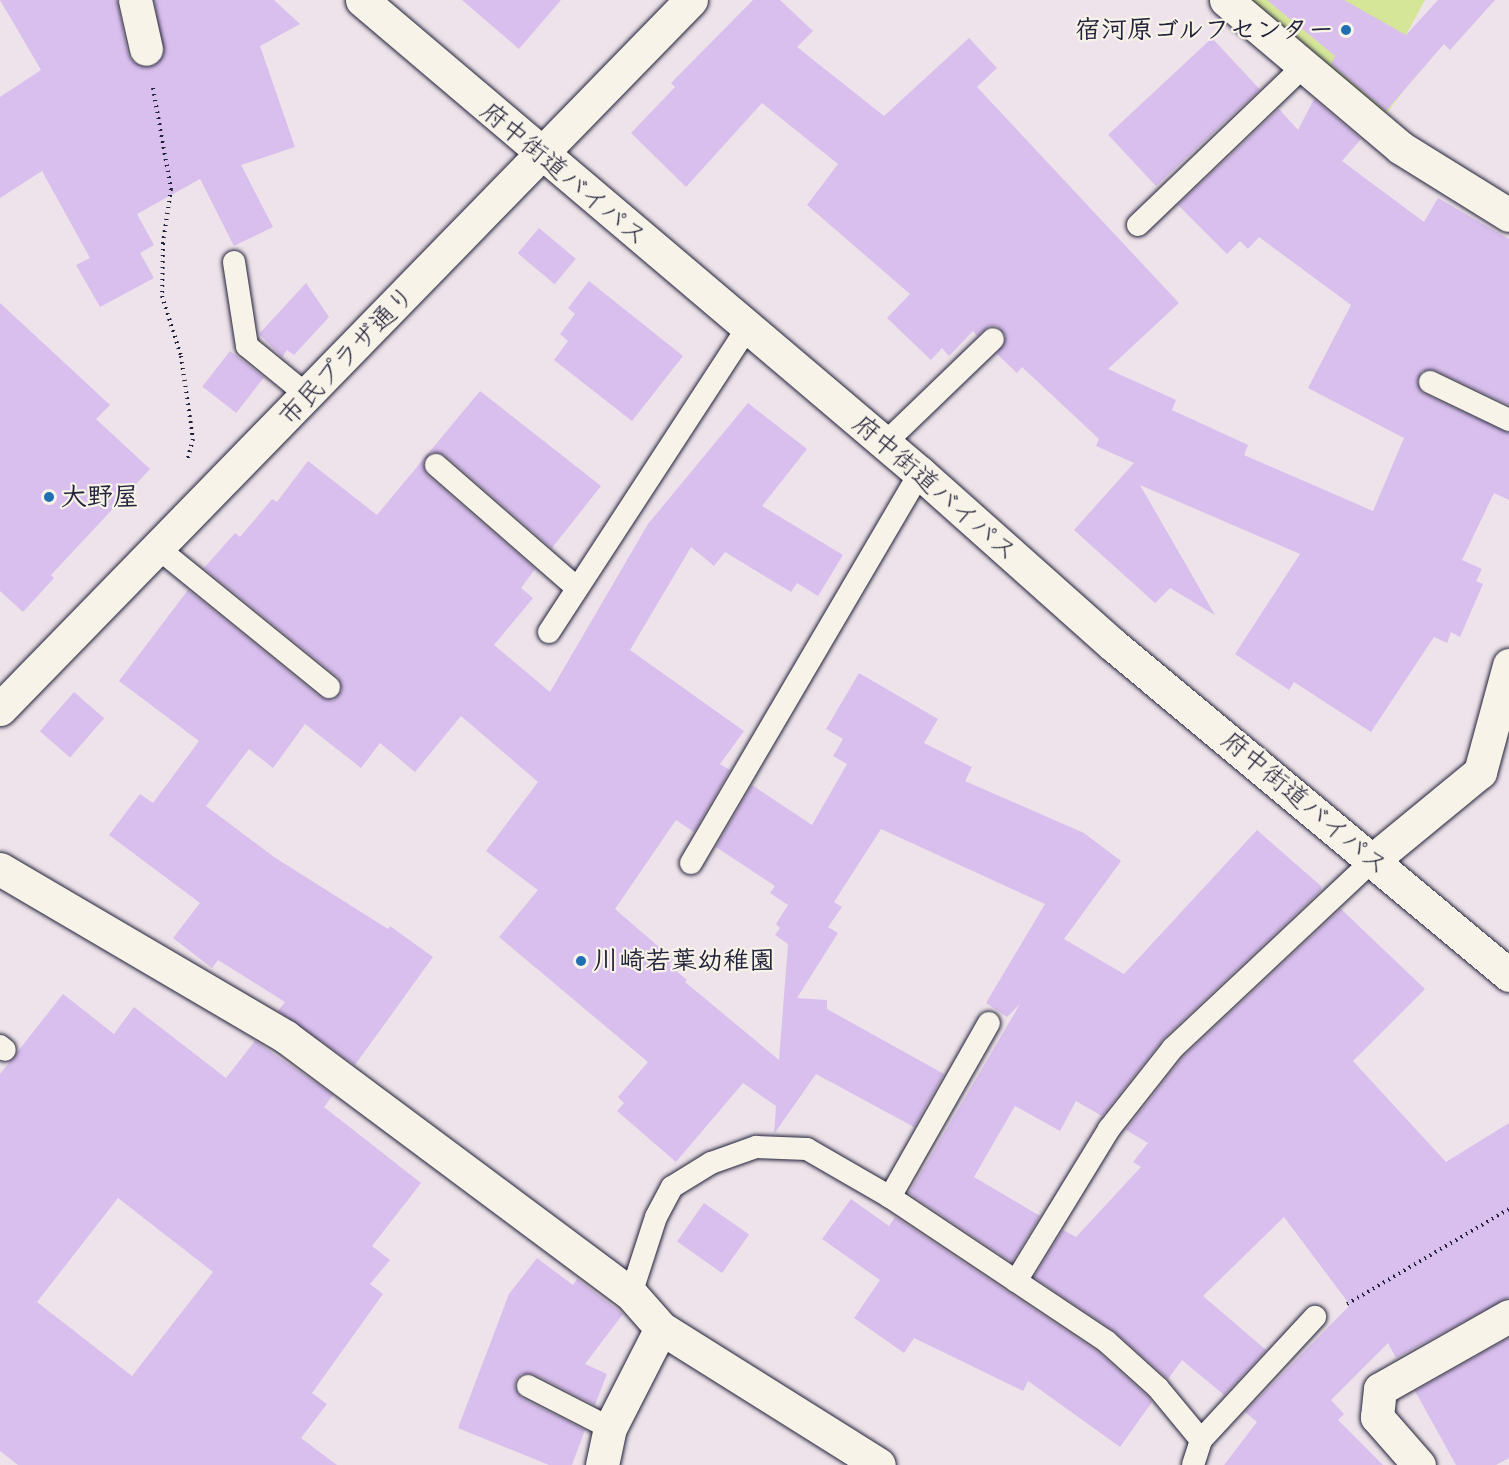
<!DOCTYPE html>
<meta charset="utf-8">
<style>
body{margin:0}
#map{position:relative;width:1509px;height:1465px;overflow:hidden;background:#eee3ea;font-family:Caveat,"Klee One",sans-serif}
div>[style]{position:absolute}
.green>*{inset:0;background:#d5e699}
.building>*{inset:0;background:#d9bfed;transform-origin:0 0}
.path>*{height:4px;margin-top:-2px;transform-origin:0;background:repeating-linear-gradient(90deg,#22223b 0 1.5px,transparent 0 6px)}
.roads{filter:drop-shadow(0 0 2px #22223b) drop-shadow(0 0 2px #22223b)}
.lane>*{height:22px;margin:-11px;padding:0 11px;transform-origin:11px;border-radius:11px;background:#f7f3e8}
.street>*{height:33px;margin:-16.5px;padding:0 16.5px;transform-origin:16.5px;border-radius:16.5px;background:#f7f3e8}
.secondary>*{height:33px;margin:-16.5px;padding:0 16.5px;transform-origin:16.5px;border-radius:16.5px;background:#f7f3e8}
.dots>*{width:16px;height:16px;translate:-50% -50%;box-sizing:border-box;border:3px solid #f7f3e8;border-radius:50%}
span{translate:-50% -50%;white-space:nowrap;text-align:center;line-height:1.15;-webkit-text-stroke:4.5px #f7f3e8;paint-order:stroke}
.poi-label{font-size:26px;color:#22223b;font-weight:700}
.right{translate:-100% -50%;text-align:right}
.left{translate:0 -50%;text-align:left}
.street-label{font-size:26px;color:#22223b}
</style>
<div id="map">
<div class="green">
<div style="clip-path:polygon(1249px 0,1425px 0,1393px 59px,1411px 81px,1383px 118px)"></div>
</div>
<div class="building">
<div style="clip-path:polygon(0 0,117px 0,128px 54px,133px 62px,150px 67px,164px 54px,154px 0,274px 0,300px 24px,260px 46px,295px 147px,241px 165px,273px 227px,234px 246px,200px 179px,137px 214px,154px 245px,140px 253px,154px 278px,100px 307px,76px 265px,90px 258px,42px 171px,0 198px,0 97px,41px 70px)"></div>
<div style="clip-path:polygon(462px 0,561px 0,519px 49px)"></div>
<div style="clip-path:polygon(753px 0,780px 0,813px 31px,797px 47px,884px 116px,969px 38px,997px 68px,977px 87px,1179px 303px,1108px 369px,1176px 400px,1172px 410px,1248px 445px,1244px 455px,1373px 511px,1404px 438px,1308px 388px,1351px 305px,1259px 237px,1248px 249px,1240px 241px,1227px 254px,1178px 205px,1279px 109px,1298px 130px,1314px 99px,1361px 139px,1342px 161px,1424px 222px,1438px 198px,1509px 239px,1509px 405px,1435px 370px,1422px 371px,1417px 382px,1424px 394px,1509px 433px,1509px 500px,1494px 493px,1462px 560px,1482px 569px,1476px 581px,1483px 584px,1460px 637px,1451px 632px,1447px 643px,1434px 637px,1371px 732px,1294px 682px,1289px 690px,1235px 654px,1300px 554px,1140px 485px,1215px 615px,1170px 588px,1155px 603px,1074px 530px,1134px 463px,1096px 446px,1099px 439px,1022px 367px,1017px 373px,997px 354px,1006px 336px,997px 326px,989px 326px,977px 336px,973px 331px,949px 356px,942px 348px,931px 360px,887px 318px,910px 294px,807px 205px,838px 164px,762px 103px,686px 187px,631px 133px,675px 87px,671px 83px)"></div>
<div style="clip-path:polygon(1267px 0,1344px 0,1406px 35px,1438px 0,1495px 0,1450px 50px,1444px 44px,1386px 111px,1331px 64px,1335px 56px)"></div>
<div style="left:1212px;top:38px;width:70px;height:142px;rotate:47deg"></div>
<div style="left:539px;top:228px;width:48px;height:33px;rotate:40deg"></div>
<div style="clip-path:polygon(589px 281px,683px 356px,632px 421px,554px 360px,568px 341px,560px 334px,575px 314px,568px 308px)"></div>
<div style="clip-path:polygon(306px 283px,329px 317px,294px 355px,287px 350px,282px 357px,259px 334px)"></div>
<div style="clip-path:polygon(0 303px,110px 405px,96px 419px,150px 469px,51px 575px,54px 578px,23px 612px,0 591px)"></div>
<div style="left:230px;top:351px;width:43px;height:45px;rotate:38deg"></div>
<div style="clip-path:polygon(480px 391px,601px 486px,552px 548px,445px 455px,432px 452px,423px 462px,427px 475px,535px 569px,521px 588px,533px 598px,494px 645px,550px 692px,648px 524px,748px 403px,807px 449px,762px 506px,843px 555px,818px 596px,797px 583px,791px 592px,725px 552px,714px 566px,691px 547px,630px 650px,744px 731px,720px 764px,730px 770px,694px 832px,676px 820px,615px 909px,673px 959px,669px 965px,687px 980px,685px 982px,779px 1060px,788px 944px,775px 935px,780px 928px,776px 924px,788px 905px,770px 893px,775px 886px,716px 847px,752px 785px,812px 825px,847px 764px,833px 756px,843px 739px,826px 729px,859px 673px,938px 719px,924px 743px,972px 767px,965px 781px,1084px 833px,1121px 861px,1064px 939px,1124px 974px,1257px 830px,1321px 886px,1321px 890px,1164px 1038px,1102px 1116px,1076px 1101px,1060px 1131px,1015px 1106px,974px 1177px,1040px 1216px,1012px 1262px,909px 1193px,1020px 1004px,1007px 1017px,986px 1003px,1045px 904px,881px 829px,834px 902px,842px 907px,828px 927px,838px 933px,797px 998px,827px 1000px,827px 1009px,944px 1074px,914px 1127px,816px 1074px,774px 1134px,776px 1106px,743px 1083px,676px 1162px,617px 1111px,624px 1103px,618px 1097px,648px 1062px,499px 937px,538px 890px,486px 851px,538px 782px,461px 716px,415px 772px,380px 743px,361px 768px,305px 724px,273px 768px,249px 749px,206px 806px,274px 857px,388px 929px,390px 926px,433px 957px,355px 1065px,278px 1011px,285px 1002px,218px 960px,212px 968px,173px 938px,200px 903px,109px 835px,140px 794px,153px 803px,199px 741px,119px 681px,188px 590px,320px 697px,333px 700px,342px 690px,338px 677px,204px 568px,235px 533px,240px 537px,272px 499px,277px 502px,308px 461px,377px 515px)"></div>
<div style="left:74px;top:692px;width:40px;height:52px;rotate:41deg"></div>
<div style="clip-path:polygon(1341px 909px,1425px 989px,1353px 1061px,1446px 1162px,1509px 1123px,1509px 1297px,1396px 1358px,1388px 1343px,1331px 1400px,1344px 1414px,1338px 1420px,1383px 1465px,1224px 1465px,1257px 1422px,1245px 1412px,1350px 1305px,1284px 1217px,1203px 1296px,1266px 1350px,1224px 1395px,1182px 1360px,1168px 1379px,1113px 1330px,1034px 1277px,1063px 1230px,1076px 1237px,1141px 1167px,1133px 1162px,1148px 1143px,1126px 1130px,1183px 1057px)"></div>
<div style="clip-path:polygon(evenodd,63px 994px,114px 1034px,134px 1007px,226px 1078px,255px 1041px,333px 1095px,324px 1107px,421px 1183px,372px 1246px,390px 1260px,370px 1284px,383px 1294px,312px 1393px,327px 1404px,301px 1438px,337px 1465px,18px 1465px,0 1451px,0 1074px,63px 994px,118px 1198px,213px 1272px,132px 1376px,37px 1302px,118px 1198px)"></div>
<div style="clip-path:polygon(851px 1199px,889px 1226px,895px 1217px,1098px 1352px,1148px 1397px,1152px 1402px,1120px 1447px,1028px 1381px,1023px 1391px,914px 1338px,904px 1353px,854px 1318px,880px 1280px,822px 1239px)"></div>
<div style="left:704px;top:1203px;width:55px;height:47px;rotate:35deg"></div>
<div style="clip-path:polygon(537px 1258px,573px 1285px,577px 1279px,623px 1314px,585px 1364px,607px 1374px,595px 1405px,534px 1374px,521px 1374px,516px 1380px,515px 1387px,521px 1398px,585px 1430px,572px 1465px,549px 1465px,458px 1428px,509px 1294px)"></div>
<div style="clip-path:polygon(1509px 1338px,1509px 1458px,1496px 1465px,1456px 1465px,1415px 1391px)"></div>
</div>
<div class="path">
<div style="left:153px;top:88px;width:103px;rotate:79.9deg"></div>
<div style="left:171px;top:189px;width:55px;rotate:98.4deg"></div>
<div style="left:163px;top:243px;width:53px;rotate:91.1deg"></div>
<div style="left:162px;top:296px;width:63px;rotate:72.4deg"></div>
<div style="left:181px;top:356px;width:84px;rotate:81.8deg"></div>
<div style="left:193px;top:439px;width:20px;rotate:105deg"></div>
<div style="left:1347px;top:1304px;width:188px;rotate:-30.4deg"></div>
</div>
<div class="roads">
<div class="lane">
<div style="left:1138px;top:225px;width:230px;rotate:-43.8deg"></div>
<div style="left:234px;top:262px;width:85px;rotate:81.2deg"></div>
<div style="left:247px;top:346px;width:79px;rotate:39.3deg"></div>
<div style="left:1430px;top:382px;width:88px;rotate:25.7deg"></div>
<div style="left:884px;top:444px;width:151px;rotate:-43.9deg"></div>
<div style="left:436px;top:465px;width:186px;rotate:41.1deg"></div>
<div style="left:159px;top:549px;width:219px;rotate:39.1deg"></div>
<div style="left:549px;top:632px;width:363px;rotate:-56.9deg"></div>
<div style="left:691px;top:863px;width:452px;rotate:-59.6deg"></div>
<div style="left:0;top:1046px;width:6px;rotate:39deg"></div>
<div style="left:890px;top:1197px;width:200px;rotate:-60.4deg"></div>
<div style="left:1016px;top:1281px;width:178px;rotate:-58.5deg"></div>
<div style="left:1109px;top:1129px;width:103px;rotate:-51.7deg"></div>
<div style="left:1173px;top:1048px;width:276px;rotate:-43.2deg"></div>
<div style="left:631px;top:1294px;width:81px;rotate:-72deg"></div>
<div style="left:656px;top:1217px;width:34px;rotate:-62deg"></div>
<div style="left:672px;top:1187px;width:46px;rotate:-31.6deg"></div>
<div style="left:711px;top:1163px;width:48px;rotate:-19.6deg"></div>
<div style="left:756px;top:1147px;width:51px;rotate:2.2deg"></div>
<div style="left:807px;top:1149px;width:96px;rotate:30deg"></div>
<div style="left:890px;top:1197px;width:260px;rotate:33.7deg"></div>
<div style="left:1106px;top:1341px;width:70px;rotate:42.1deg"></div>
<div style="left:1158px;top:1388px;width:67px;rotate:50.4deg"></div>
<div style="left:528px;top:1386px;width:92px;rotate:27.1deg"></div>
<div style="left:1193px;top:1465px;width:26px;rotate:-72deg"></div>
<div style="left:1201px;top:1440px;width:168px;rotate:-47.2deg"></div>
</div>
<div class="street">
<div style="left:135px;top:0;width:50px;rotate:77.3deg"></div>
<div style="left:1226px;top:0;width:229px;rotate:40.2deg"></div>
<div style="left:1401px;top:148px;width:127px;rotate:31.8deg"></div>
<div style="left:1374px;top:859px;width:137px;rotate:-39.4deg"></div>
<div style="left:1480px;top:772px;width:111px;rotate:-74.8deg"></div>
<div style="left:0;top:869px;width:332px;rotate:30.4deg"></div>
<div style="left:286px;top:1037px;width:430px;rotate:36.7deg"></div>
<div style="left:631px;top:1294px;width:45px;rotate:48.6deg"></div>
<div style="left:661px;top:1328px;width:257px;rotate:32.1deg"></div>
<div style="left:602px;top:1465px;width:38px;rotate:-78deg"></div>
<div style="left:610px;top:1428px;width:112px;rotate:-63deg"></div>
<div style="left:1419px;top:1465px;width:64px;rotate:-131.2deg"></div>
<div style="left:1377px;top:1417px;width:28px;rotate:-84deg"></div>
<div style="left:1380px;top:1389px;width:148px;rotate:-29.5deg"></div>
</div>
<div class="secondary">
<div style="left:362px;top:0;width:732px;rotate:40.29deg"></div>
<div style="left:920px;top:473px;width:257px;rotate:41.7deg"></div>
<div style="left:1112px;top:644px;width:517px;rotate:39.82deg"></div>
<div style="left:0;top:709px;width:990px;rotate:-45.74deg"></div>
</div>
</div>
<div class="dots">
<div style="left:1346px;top:30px;background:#1f6fb2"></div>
<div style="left:49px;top:497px;background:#1f6fb2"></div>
<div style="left:581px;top:961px;background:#1f6fb2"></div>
</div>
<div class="poi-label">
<span class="right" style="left:1334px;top:30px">宿河原ゴルフセンター</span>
<span class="left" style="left:61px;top:497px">大野屋</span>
<span class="left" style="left:593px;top:961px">川崎若葉幼稚園</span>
</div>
<div class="street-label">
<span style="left:564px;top:174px;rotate:40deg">府中街道バイパス</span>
<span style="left:347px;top:356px;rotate:-46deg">市民プラザ通り</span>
<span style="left:935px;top:488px;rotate:41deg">府中街道バイパス</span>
<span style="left:1305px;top:803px;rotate:40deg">府中街道バイパス</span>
</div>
</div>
